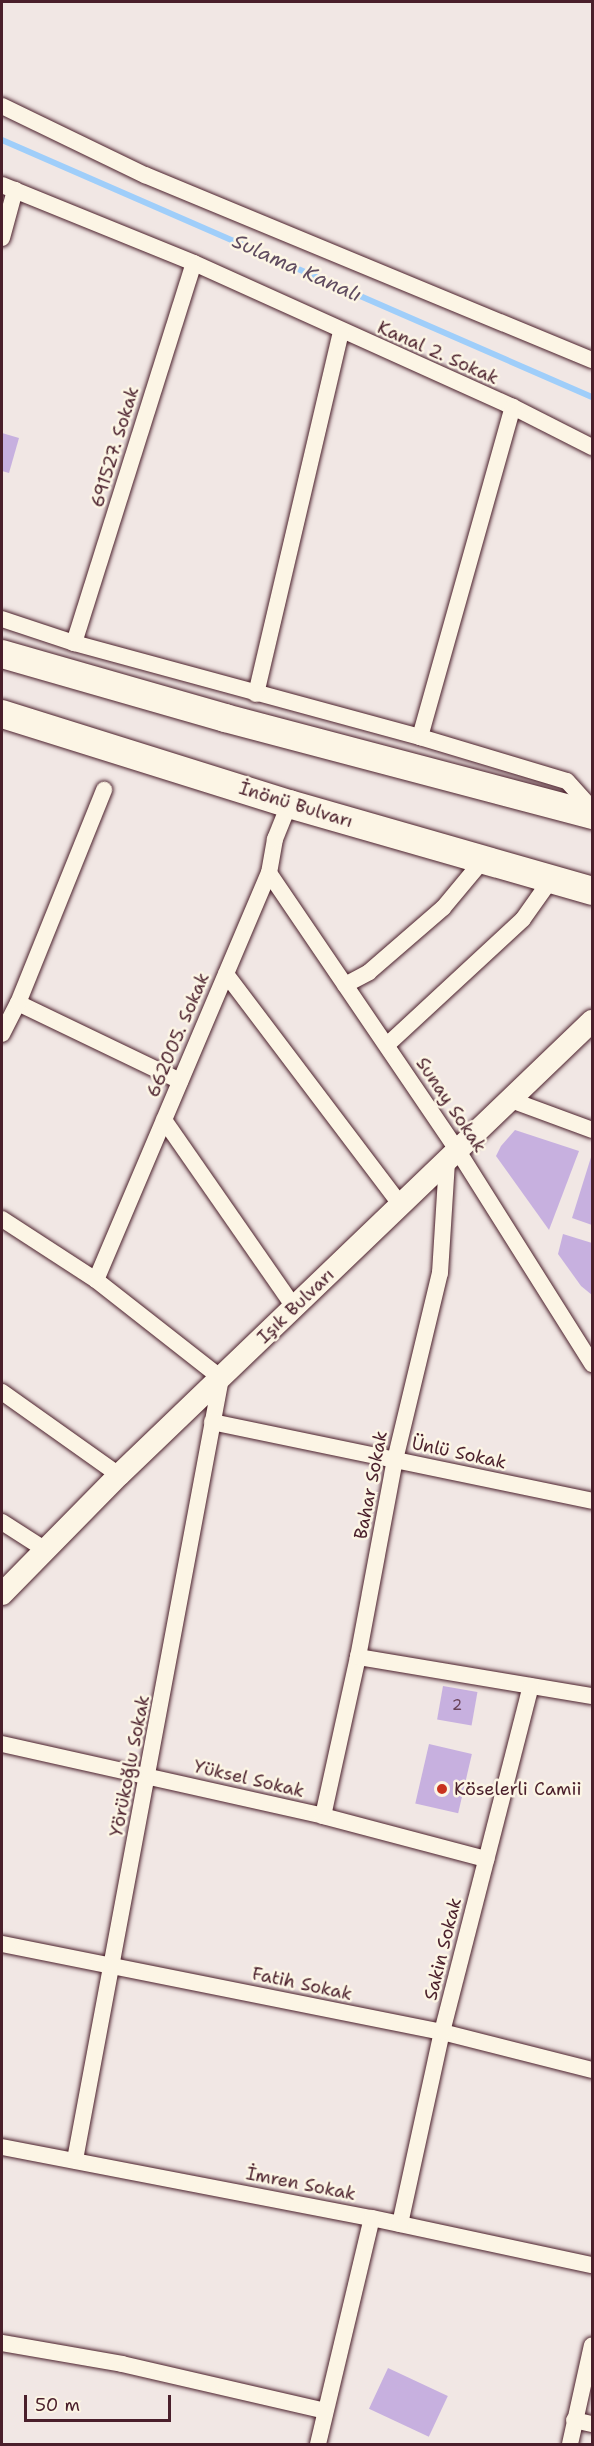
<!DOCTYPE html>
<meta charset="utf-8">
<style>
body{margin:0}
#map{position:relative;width:594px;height:2446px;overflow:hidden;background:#f1e7e4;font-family:"Shantell Sans",sans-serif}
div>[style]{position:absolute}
.stream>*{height:6px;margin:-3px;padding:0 3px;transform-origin:3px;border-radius:3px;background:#9fcefa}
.building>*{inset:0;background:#c7b0df;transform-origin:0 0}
.roads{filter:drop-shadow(0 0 2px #4a1f2b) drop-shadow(0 0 2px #4a1f2b)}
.street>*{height:16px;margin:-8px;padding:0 8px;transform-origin:8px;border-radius:8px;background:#fcf5e5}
.secondary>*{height:22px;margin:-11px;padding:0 11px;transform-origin:11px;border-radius:11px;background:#fcf5e5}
.highway>*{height:28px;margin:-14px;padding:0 14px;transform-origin:14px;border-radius:14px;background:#fcf5e5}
.dots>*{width:16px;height:16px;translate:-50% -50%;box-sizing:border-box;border:3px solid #fcf5e5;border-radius:50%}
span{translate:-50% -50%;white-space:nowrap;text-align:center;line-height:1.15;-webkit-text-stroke:5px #fcf5e5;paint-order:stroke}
.number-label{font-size:15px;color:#694358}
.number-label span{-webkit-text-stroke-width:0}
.street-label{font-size:18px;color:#4a1f2b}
.poi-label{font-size:18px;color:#4a1f2b}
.left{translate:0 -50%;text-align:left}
.water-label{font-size:20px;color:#5f4b5f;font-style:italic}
.frame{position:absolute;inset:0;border:3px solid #4a1f2b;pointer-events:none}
.scale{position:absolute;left:24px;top:2395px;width:147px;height:27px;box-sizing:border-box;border:3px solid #4a1f2b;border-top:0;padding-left:8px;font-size:18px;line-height:21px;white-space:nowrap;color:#4a1f2b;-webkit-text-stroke:4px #fcf5e5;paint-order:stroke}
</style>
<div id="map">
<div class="stream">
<div style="left:2px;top:140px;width:644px;rotate:23.54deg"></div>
</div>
<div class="building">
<div style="clip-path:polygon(2px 433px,19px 438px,9px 473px,2px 471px)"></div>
<div style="clip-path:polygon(515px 1130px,579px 1151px,549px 1230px,496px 1156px,501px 1146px)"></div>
<div style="clip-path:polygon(592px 1154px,592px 1225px,572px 1218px)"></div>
<div style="clip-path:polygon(563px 1234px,592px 1243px,592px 1295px,581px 1286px,558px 1254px)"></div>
<div style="left:443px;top:1686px;width:35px;height:34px;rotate:10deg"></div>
<div style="left:429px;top:1744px;width:44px;height:61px;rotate:13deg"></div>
<div style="left:388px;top:2368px;width:66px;height:45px;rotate:25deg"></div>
</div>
<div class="roads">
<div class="street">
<div style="left:2px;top:106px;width:159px;rotate:25.8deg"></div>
<div style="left:145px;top:175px;width:484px;rotate:22.5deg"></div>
<div style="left:2px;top:185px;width:207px;rotate:22.1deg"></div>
<div style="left:194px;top:263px;width:350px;rotate:24.3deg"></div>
<div style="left:513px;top:407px;width:89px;rotate:26.9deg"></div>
<div style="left:2px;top:238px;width:50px;rotate:-74.8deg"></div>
<div style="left:2px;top:619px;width:76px;rotate:18.4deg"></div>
<div style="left:74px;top:643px;width:359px;rotate:15.2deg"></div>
<div style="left:420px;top:737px;width:153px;rotate:16.7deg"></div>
<div style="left:567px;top:781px;width:38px;rotate:48deg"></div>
<div style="left:74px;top:643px;width:398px;rotate:-72.5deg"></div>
<div style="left:256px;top:694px;width:373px;rotate:-76.8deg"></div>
<div style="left:420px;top:737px;width:343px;rotate:-74.3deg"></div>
<div style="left:269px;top:873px;width:336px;rotate:55.8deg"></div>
<div style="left:458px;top:1151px;width:252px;rotate:57.8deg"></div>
<div style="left:226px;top:974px;width:290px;rotate:52.9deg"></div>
<div style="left:345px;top:985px;width:27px;rotate:-28deg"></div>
<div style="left:369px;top:972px;width:98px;rotate:-40.9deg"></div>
<div style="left:443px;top:908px;width:62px;rotate:-50.2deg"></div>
<div style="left:18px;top:1003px;width:180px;rotate:25.7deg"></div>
<div style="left:2px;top:1034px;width:35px;rotate:-63deg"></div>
<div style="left:18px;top:1003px;width:230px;rotate:-68deg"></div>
<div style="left:387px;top:1045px;width:185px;rotate:-42.8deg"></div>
<div style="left:523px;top:919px;width:50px;rotate:-54.7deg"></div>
<div style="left:511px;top:1100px;width:86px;rotate:20.3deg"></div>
<div style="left:164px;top:1120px;width:228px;rotate:55.2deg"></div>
<div style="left:2px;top:1219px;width:112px;rotate:33deg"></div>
<div style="left:96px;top:1280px;width:159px;rotate:38.1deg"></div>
<div style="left:221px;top:1378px;width:796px;rotate:100.58deg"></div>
<div style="left:96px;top:1280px;width:442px;rotate:-67deg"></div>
<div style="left:269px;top:873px;width:35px;rotate:-80deg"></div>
<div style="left:275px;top:839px;width:38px;rotate:-68deg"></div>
<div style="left:2px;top:1392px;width:143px;rotate:35.4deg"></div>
<div style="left:212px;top:1422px;width:388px;rotate:11.7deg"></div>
<div style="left:2px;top:1522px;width:50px;rotate:32.7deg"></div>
<div style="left:358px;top:1657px;width:237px;rotate:9.5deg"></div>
<div style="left:2px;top:1744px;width:329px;rotate:12.6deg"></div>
<div style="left:323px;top:1816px;width:169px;rotate:14.8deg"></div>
<div style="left:323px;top:1816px;width:163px;rotate:-77.6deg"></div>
<div style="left:358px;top:1657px;width:200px;rotate:-79.4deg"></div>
<div style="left:395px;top:1460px;width:192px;rotate:-76.5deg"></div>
<div style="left:440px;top:1273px;width:112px;rotate:-86.4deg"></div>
<div style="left:2px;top:1944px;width:449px;rotate:11.3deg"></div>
<div style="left:442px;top:2032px;width:155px;rotate:14.2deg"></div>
<div style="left:2px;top:2147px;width:377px;rotate:10.9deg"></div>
<div style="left:372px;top:2218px;width:225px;rotate:12.1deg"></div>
<div style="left:400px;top:2224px;width:197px;rotate:-77.7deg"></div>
<div style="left:442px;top:2032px;width:357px;rotate:-75.6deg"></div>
<div style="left:2px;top:2343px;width:122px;rotate:9.9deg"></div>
<div style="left:122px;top:2364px;width:208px;rotate:13deg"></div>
<div style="left:574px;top:2420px;width:18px;rotate:13deg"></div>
<div style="left:318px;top:2444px;width:232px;rotate:-76.6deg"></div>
<div style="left:570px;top:2444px;width:101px;rotate:-77.5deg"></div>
</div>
<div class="secondary">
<div style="left:2px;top:1594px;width:167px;rotate:-45.5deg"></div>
<div style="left:119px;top:1475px;width:656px;rotate:-43.83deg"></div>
</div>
<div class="highway">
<div style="left:2px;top:654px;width:232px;rotate:16deg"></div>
<div style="left:225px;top:718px;width:380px;rotate:14.8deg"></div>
<div style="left:2px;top:714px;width:301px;rotate:17.4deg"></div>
<div style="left:289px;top:804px;width:315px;rotate:16deg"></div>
</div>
</div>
<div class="dots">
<div style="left:442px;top:1789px;background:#c8321e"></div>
</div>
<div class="number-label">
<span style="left:457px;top:1706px">2</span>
</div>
<div class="street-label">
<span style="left:438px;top:353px;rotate:24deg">Kanal 2. Sokak</span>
<span style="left:115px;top:447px;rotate:-73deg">691527. Sokak</span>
<span style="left:296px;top:805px;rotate:17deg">İnönü Bulvarı</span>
<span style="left:178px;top:1035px;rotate:-67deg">662005. Sokak</span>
<span style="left:451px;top:1105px;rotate:56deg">Sunay Sokak</span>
<span style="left:296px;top:1306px;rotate:-44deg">Işık Bulvarı</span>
<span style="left:459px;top:1453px;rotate:12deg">Ünlü Sokak</span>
<span style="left:371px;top:1485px;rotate:-79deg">Bahar Sokak</span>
<span style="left:130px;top:1766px;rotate:-79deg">Yörükoğlu Sokak</span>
<span style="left:249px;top:1779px;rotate:13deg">Yüksel Sokak</span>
<span style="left:443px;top:1949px;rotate:-76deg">Sakin Sokak</span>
<span style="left:302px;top:1984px;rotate:12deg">Fatih Sokak</span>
<span style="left:301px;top:2184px;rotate:11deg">İmren Sokak</span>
</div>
<div class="poi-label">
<span class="left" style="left:454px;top:1789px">Köselerli Camii</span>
</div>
<div class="water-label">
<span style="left:297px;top:268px;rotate:24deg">Sulama Kanalı</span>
</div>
<div class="frame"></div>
<div class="scale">50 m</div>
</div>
